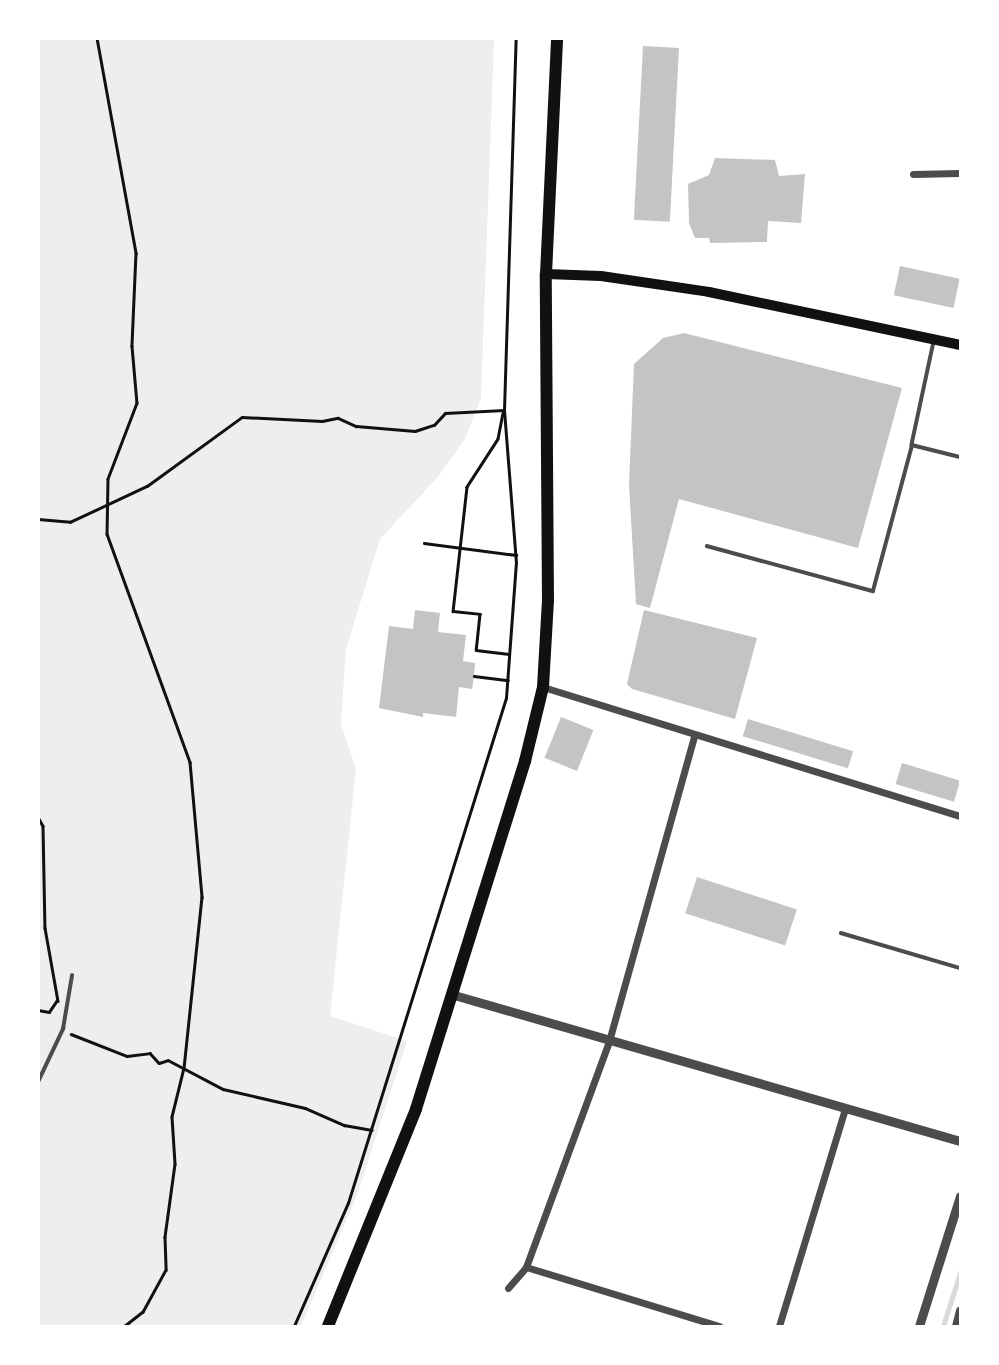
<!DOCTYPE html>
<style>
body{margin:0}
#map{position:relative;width:999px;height:1365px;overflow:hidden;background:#fff;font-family:"Nunito Sans",sans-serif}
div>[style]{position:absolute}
.green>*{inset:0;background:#eee}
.stream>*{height:4.5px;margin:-2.25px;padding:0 2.25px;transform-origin:2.25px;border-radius:2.25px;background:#d9d9d9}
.building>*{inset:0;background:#c4c4c4;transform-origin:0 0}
.path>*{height:2.5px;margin:-1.25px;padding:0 1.25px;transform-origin:1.25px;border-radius:1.25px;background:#111}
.service>*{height:3.5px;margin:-1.75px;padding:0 1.75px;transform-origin:1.75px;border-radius:1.75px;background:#4c4c4c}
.minor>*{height:7px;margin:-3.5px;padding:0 3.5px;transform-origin:3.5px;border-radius:3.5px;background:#4c4c4c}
.tertiary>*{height:9px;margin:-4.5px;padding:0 4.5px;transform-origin:4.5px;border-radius:4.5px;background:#4c4c4c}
.secondary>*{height:10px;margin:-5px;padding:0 5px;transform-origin:5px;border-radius:5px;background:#111}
.primary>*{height:12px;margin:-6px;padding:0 6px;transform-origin:6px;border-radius:6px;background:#111}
span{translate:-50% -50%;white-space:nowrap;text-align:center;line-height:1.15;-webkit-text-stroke:5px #fff;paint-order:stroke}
.frame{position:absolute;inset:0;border:40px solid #fff;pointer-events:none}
</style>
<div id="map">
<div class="green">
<div style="clip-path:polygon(38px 39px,494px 39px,481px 398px,465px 439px,438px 477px,380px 539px,346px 649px,341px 724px,356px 769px,330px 1016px,407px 1041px,358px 1193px,301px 1326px,39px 1326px)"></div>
</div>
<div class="stream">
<div style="left:943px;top:1326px;width:56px;rotate:-72.2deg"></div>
</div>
<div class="building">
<div style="left:643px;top:46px;width:36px;height:174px;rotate:3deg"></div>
<div style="clip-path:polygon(715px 158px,775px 160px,779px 176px,805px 174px,801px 223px,768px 221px,767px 242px,710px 243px,709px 238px,695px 238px,689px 223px,688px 184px,709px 175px)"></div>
<div style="left:900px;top:266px;width:61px;height:30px;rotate:12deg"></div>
<div style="clip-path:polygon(684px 333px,902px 388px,858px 548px,679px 499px,650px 608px,636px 604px,629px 485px,634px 364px,663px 338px)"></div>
<div style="clip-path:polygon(415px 610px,440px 613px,438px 632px,466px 635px,463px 661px,475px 663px,474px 676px,472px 689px,459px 687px,456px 717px,423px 713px,423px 717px,379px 708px,389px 626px,413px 629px)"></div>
<div style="clip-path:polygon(644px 610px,757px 638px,735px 719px,632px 689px,627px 684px)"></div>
<div style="left:561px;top:717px;width:35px;height:44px;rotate:22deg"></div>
<div style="left:748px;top:719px;width:110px;height:18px;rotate:17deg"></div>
<div style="left:902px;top:763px;width:61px;height:22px;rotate:17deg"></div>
<div style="left:697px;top:877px;width:105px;height:38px;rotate:18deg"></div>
</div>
<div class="path">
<div style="left:97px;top:38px;width:219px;rotate:79.7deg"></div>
<div style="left:136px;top:253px;width:93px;rotate:92.5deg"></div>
<div style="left:132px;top:346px;width:57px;rotate:85deg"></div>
<div style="left:137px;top:403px;width:81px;rotate:110.9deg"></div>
<div style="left:108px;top:479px;width:55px;rotate:91deg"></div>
<div style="left:107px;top:534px;width:243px;rotate:70deg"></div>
<div style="left:190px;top:762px;width:136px;rotate:84.9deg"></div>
<div style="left:202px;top:897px;width:172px;rotate:96deg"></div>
<div style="left:184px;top:1068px;width:50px;rotate:103.8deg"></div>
<div style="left:172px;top:1117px;width:47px;rotate:86.3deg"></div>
<div style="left:175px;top:1164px;width:74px;rotate:97.8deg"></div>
<div style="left:165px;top:1237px;width:33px;rotate:88deg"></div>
<div style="left:166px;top:1270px;width:48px;rotate:118.7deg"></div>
<div style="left:143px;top:1312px;width:23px;rotate:142deg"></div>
<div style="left:503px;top:413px;width:26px;rotate:101deg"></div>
<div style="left:498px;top:439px;width:57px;rotate:122.9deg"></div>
<div style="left:467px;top:487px;width:125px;rotate:96.4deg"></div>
<div style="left:453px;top:611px;width:27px;rotate:6deg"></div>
<div style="left:480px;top:614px;width:36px;rotate:96deg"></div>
<div style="left:476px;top:650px;width:33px;rotate:7deg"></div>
<div style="left:38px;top:519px;width:32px;rotate:5deg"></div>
<div style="left:70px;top:522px;width:85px;rotate:-25.1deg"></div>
<div style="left:147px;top:486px;width:117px;rotate:-36deg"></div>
<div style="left:242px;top:417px;width:80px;rotate:2.9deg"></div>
<div style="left:322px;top:421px;width:16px;rotate:-11deg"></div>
<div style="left:338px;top:418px;width:20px;rotate:24deg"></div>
<div style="left:356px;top:426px;width:59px;rotate:4.8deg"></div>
<div style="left:415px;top:431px;width:20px;rotate:-18deg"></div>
<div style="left:434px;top:425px;width:16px;rotate:-47deg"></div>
<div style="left:445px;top:413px;width:59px;rotate:-2.9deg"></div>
<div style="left:424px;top:543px;width:93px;rotate:7.4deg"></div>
<div style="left:474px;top:676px;width:34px;rotate:7deg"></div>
<div style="left:38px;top:817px;width:10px;rotate:61deg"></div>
<div style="left:43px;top:826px;width:102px;rotate:88.9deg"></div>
<div style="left:45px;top:928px;width:74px;rotate:79.9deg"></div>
<div style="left:38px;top:1010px;width:11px;rotate:10deg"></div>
<div style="left:49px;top:1012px;width:14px;rotate:-56deg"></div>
<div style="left:71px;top:1034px;width:60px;rotate:21.4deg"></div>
<div style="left:127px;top:1056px;width:23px;rotate:-7deg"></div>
<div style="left:150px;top:1053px;width:13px;rotate:48deg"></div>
<div style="left:159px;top:1063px;width:9px;rotate:-18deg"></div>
<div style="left:168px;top:1060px;width:62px;rotate:27.8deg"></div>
<div style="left:223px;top:1089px;width:84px;rotate:13deg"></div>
<div style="left:305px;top:1108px;width:43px;rotate:23.6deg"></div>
<div style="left:344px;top:1125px;width:28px;rotate:10deg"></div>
<div style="left:294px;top:1326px;width:134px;rotate:-66.3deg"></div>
<div style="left:348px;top:1203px;width:529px;rotate:-72.63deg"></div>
<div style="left:506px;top:698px;width:135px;rotate:-85.8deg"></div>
<div style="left:516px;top:563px;width:153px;rotate:-94.5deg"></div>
<div style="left:504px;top:410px;width:372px;rotate:-88.2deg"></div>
</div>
<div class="service">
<div style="left:934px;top:342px;width:105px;rotate:102.1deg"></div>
<div style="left:912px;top:445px;width:49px;rotate:14deg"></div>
<div style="left:707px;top:546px;width:172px;rotate:15.2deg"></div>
<div style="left:873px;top:591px;width:151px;rotate:-75deg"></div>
<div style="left:841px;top:933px;width:124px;rotate:16.4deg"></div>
<div style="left:38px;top:1082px;width:59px;rotate:-64.7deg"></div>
<div style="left:63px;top:1029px;width:54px;rotate:-80.4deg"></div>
</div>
<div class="minor">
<div style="left:913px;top:174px;width:47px;rotate:-1.2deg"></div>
<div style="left:543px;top:687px;width:436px;rotate:17.2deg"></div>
<div style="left:526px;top:1267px;width:202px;rotate:17deg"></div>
<div style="left:508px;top:1288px;width:28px;rotate:-49deg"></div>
<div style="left:526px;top:1267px;width:241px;rotate:-69.8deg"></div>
<div style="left:609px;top:1041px;width:316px;rotate:-74.4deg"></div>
<div style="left:779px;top:1326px;width:227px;rotate:-73.1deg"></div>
</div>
<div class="tertiary">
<div style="left:454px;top:995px;width:527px;rotate:16.09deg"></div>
<div style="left:919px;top:1326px;width:136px;rotate:-72.5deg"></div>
<div style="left:956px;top:1326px;width:16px;rotate:-76deg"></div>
</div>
<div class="secondary">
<div style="left:546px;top:274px;width:55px;rotate:2.1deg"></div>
<div style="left:601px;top:276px;width:109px;rotate:8.4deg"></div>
<div style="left:709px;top:292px;width:257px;rotate:11.9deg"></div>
</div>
<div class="primary">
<div style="left:328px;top:1326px;width:234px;rotate:-67.9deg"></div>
<div style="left:416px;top:1109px;width:365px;rotate:-72.6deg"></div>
<div style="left:525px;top:761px;width:76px;rotate:-76.3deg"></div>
<div style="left:543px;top:687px;width:86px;rotate:-86.7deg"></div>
<div style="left:548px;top:601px;width:327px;rotate:-90.4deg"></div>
<div style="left:546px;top:274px;width:236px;rotate:-87.3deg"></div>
</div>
<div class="frame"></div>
</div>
